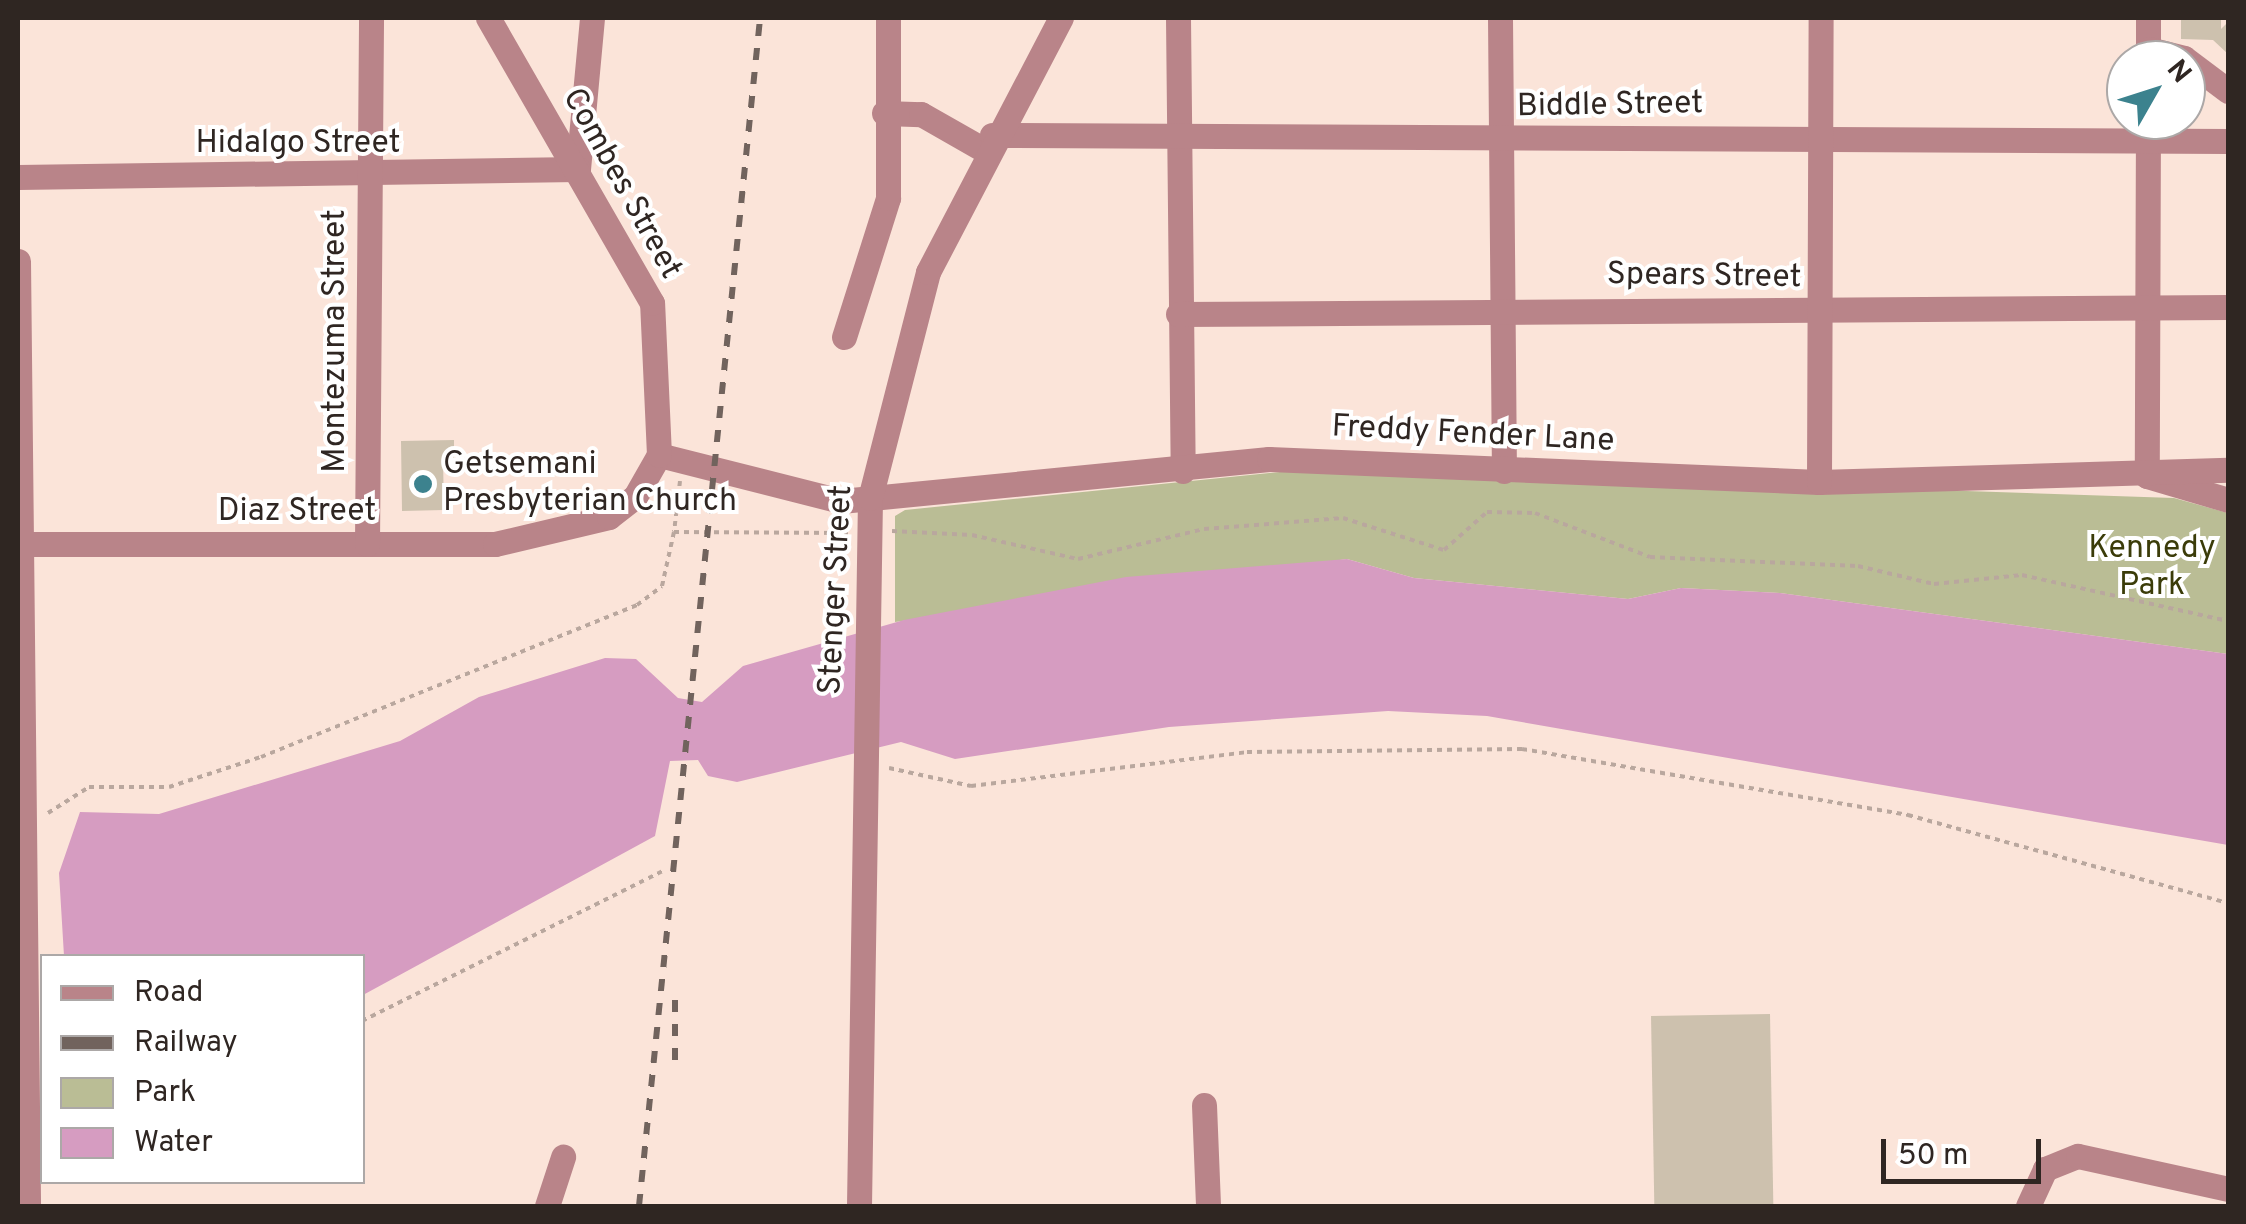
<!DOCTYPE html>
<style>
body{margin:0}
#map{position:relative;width:2246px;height:1224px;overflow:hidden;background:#fbe4d9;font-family:Overpass,sans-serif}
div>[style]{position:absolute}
.green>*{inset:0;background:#babd95}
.water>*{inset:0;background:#d69cc1}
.building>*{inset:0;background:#cdc1ae;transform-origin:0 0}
.path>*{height:4px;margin-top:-2px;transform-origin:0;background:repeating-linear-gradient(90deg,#b9a79e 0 5px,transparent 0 10px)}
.minor>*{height:25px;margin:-12.5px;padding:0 12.5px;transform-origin:12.5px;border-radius:12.5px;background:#b98489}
.rail>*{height:6px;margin-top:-3px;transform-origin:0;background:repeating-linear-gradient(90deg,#71635d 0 12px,transparent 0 24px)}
.dots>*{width:28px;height:28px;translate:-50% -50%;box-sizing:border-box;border:5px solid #fff;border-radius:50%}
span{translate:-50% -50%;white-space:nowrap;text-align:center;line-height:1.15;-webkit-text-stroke:8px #fff;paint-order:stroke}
.street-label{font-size:32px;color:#2f2622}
.poi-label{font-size:32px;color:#2f2622}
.left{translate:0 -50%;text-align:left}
.park-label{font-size:32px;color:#3b3c09}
.frame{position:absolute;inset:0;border:20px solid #2f2622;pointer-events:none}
.legend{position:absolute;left:40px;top:954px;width:325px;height:230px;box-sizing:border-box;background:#fff;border:2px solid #aca8a7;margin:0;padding:12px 18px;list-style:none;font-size:30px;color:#2f2622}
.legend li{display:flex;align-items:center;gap:20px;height:50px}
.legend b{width:50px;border:2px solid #aca8a7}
.north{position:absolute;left:2106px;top:40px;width:100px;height:100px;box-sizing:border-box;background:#fff;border:2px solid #aca8a7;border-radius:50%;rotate:51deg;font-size:28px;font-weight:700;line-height:40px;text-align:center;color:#2f2622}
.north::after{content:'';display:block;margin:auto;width:35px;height:45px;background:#3c828e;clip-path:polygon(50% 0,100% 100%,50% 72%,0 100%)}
.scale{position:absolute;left:1881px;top:1139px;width:160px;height:45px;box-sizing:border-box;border:5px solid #2f2622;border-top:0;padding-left:12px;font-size:30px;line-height:35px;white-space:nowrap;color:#2f2622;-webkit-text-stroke:8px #fff;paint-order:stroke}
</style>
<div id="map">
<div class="green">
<div style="clip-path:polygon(1309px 469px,2174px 498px,2228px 513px,2228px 654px,1780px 593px,1681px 588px,1628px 599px,1414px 578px,1347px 559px,895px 622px,895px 516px,905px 510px)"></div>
</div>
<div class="water">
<div style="clip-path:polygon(1347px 559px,1414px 578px,1628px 599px,1681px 588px,1780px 593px,2228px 654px,2228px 845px,1487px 716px,1388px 711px,1169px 727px,955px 759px,901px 742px,737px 782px,708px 776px,698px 760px,670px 761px,655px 836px,363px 995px,362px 956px,64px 956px,59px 873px,80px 812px,159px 814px,400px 741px,479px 697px,605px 658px,636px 659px,678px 698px,702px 702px,743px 666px,904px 620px,1126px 577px)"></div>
</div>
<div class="building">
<div style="clip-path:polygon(2181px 18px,2221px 18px,2221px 29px,2228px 22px,2228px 54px,2213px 40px,2181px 39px)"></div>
<div style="clip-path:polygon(454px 440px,454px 459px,443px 459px,444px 510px,402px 511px,401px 441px)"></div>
<div style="left:1770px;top:1014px;width:192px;height:119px;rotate:89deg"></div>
</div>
<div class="path">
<div style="left:680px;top:481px;width:51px;rotate:96.7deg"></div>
<div style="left:674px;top:532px;width:174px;rotate:0.3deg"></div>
<div style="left:892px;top:531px;width:80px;rotate:2.9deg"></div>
<div style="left:972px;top:535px;width:109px;rotate:12.8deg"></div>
<div style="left:1078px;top:559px;width:130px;rotate:-13.4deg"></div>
<div style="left:1204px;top:529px;width:139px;rotate:-4.5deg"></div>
<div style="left:1343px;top:518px;width:106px;rotate:17.6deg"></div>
<div style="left:1444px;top:550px;width:57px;rotate:-41.5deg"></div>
<div style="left:1487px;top:512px;width:48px;rotate:1.2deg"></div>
<div style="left:1535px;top:513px;width:123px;rotate:20.9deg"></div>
<div style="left:1650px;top:557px;width:208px;rotate:2.5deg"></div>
<div style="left:1858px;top:566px;width:78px;rotate:13.3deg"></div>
<div style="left:1934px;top:584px;width:88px;rotate:-5.8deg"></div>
<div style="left:2022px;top:575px;width:211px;rotate:12.6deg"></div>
<div style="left:889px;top:768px;width:84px;rotate:12.4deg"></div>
<div style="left:971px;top:786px;width:278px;rotate:-7deg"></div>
<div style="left:1247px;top:752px;width:275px;rotate:-0.6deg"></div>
<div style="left:1522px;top:749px;width:392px;rotate:9.7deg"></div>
<div style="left:1908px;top:815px;width:332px;rotate:15.4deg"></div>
<div style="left:48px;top:813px;width:49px;rotate:-32.4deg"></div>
<div style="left:89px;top:787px;width:80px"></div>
<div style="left:169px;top:787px;width:97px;rotate:-18.1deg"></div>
<div style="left:261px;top:757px;width:406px;rotate:-22deg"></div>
<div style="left:637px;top:605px;width:31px;rotate:-37deg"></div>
<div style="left:662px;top:586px;width:55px;rotate:-77.5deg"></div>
<div style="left:362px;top:1021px;width:336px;rotate:-26.5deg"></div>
</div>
<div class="minor">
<div style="left:1178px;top:18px;width:453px;rotate:89.4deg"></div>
<div style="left:1500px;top:18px;width:453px;rotate:89.5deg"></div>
<div style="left:2148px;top:18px;width:42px;rotate:90deg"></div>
<div style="left:2148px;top:49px;width:37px;rotate:14deg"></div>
<div style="left:2184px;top:58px;width:55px;rotate:36.9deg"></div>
<div style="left:884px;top:113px;width:37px;rotate:2deg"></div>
<div style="left:921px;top:114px;width:73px;rotate:29.7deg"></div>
<div style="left:2148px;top:120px;width:356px;rotate:90.2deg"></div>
<div style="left:2147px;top:476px;width:84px;rotate:16.5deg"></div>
<div style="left:992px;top:135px;width:1236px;rotate:0.28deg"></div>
<div style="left:578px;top:169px;width:152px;rotate:-84.7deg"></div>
<div style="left:18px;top:177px;width:560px;rotate:-0.82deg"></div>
<div style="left:18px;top:261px;width:945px;rotate:89.39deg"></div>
<div style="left:1178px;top:314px;width:1050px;rotate:-0.38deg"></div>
<div style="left:844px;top:337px;width:146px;rotate:-72.4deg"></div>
<div style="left:888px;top:198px;width:180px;rotate:-90deg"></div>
<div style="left:659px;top:455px;width:188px;rotate:14.2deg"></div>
<div style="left:841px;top:501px;width:430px;rotate:-5.6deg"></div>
<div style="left:1269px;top:459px;width:550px;rotate:2.39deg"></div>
<div style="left:1819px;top:482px;width:409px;rotate:-1.7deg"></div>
<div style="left:1819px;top:482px;width:464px;rotate:-89.8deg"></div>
<div style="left:18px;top:544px;width:477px"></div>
<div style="left:495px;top:544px;width:117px;rotate:-13.3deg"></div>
<div style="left:609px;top:517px;width:33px;rotate:-38deg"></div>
<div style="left:635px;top:497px;width:48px;rotate:-60.3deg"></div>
<div style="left:659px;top:455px;width:152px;rotate:-92.6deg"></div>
<div style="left:652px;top:303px;width:329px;rotate:-119.9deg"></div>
<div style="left:367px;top:544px;width:526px;rotate:-89.56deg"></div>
<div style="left:1204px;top:1105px;width:101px;rotate:87.7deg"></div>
<div style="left:547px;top:1206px;width:52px;rotate:-71.9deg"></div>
<div style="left:859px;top:1206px;width:708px;rotate:-89.11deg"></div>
<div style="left:870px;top:498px;width:233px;rotate:-75.6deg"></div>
<div style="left:928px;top:272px;width:287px;rotate:-62.4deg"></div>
<div style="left:2028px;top:1206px;width:41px;rotate:-65.3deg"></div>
<div style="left:2045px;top:1169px;width:35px;rotate:-22deg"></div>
<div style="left:2078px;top:1156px;width:154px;rotate:12.4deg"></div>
</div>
<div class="rail">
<div style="left:675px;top:1060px;width:72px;rotate:-90deg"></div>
<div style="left:639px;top:1206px;width:1194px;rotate:-84.18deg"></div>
</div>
<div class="dots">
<div style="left:423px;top:484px;background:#3c828e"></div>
</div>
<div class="street-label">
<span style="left:1610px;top:106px;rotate:-1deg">Biddle Street</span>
<span style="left:298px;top:144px">Hidalgo Street</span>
<span style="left:621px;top:184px;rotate:61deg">Combes Street</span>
<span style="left:1704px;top:277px;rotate:1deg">Spears Street</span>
<span style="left:336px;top:341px;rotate:-90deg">Montezuma Street</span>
<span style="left:1473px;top:435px;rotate:3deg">Freddy Fender Lane</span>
<span style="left:297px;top:512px">Diaz Street</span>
<span style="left:837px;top:590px;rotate:-87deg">Stenger Street</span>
</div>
<div class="poi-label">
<span class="left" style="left:443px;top:484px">Getsemani<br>Presbyterian Church</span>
</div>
<div class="park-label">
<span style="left:2152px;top:568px">Kennedy<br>Park</span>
</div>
<div class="frame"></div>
<ul class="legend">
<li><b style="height:12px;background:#b98489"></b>Road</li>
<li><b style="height:12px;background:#71635d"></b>Railway</li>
<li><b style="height:28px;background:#babd95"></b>Park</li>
<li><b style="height:28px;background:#d69cc1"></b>Water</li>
</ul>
<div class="north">N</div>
<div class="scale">50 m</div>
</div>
